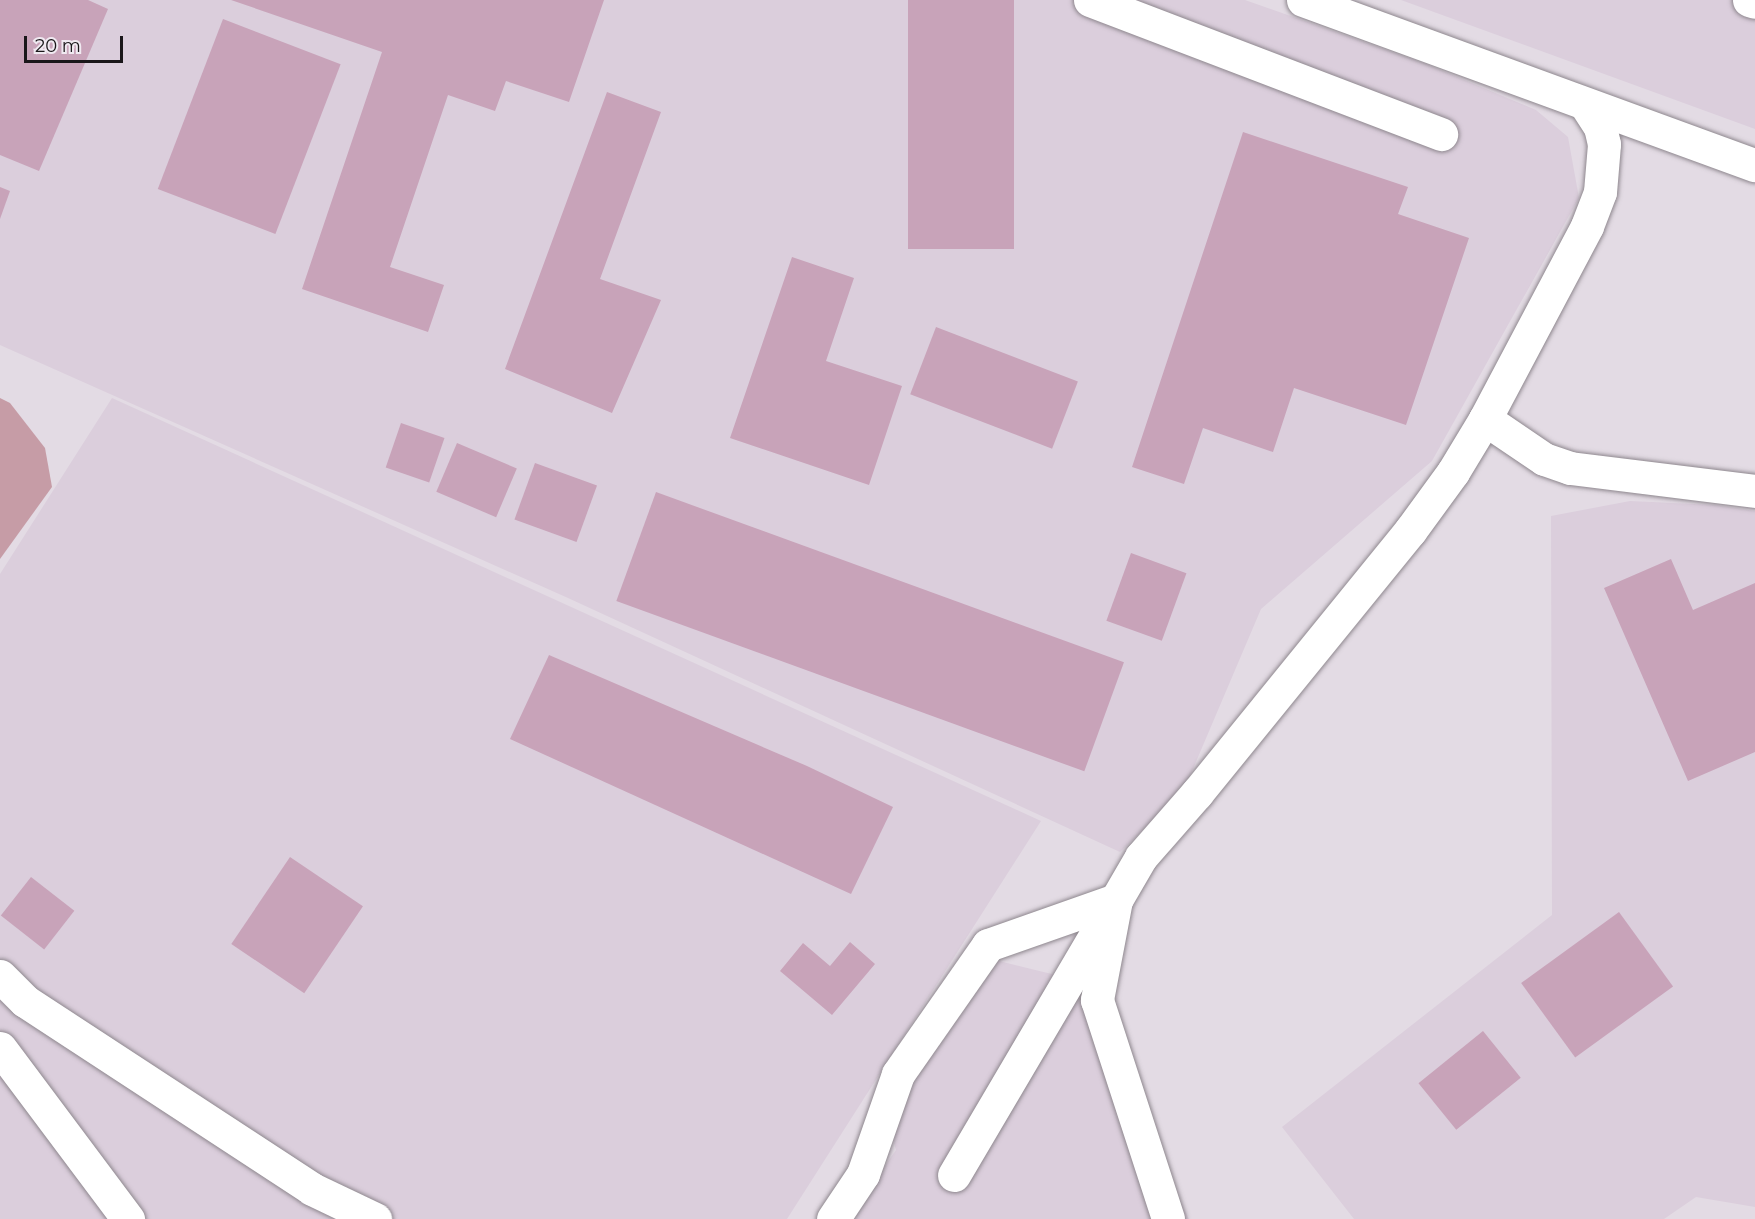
<!DOCTYPE html>
<style>
body{margin:0}
#map{position:relative;width:1755px;height:1219px;overflow:hidden;background:#e3dbe4;font-family:Montserrat,sans-serif}
div>[style]{position:absolute}
.built>*{inset:0;background:#dbcedc}
.forest>*{inset:0;background:#c69ca6}
.building>*{inset:0;background:#c8a3b9;transform-origin:0 0}
.roads{filter:drop-shadow(0 0 2px #8e878e) drop-shadow(0 0 2px #8e878e)}
.minor>*{height:33px;margin:-16.5px;padding:0 16.5px;transform-origin:16.5px;border-radius:16.5px;background:#fff}
span{translate:-50% -50%;white-space:nowrap;text-align:center;line-height:1.15;-webkit-text-stroke:4.5px #f0e9f1;paint-order:stroke}
.scale{position:absolute;left:24px;top:36px;width:99px;height:27px;box-sizing:border-box;border:3px solid #1a171a;border-top:0;padding-left:8px;font-size:18px;line-height:21px;white-space:nowrap;color:#1a171a;-webkit-text-stroke:4px #f0e9f1;paint-order:stroke}
</style>
<div id="map">
<div class="built">
<div style="clip-path:polygon(0 0,1245px 0,1426px 64px,1536px 110px,1568px 137px,1579px 198px,1432px 461px,1261px 609px,1184px 790px,1120px 852px,568px 598px,0 345px)"></div>
<div style="clip-path:polygon(1401px 0,1755px 0,1755px 129px)"></div>
<div style="clip-path:polygon(112px 398px,1041px 821px,787px 1219px,0 1219px,0 574px)"></div>
<div style="clip-path:polygon(1630px 501px,1715px 505px,1755px 511px,1755px 1207px,1696px 1197px,1664px 1219px,1354px 1219px,1282px 1127px,1552px 915px,1551px 516px)"></div>
<div style="clip-path:polygon(991px 959px,1072px 979px,1189px 1219px,848px 1219px,896px 1150px,889px 1127px,911px 1068px)"></div>
</div>
<div class="forest">
<div style="clip-path:polygon(0 398px,10px 403px,45px 448px,52px 487px,0 559px)"></div>
</div>
<div class="building">
<div style="clip-path:polygon(0 0,88px 0,108px 9px,39px 171px,0 155px)"></div>
<div style="clip-path:polygon(231px 0,604px 0,569px 102px,506px 81px,495px 111px,448px 95px,390px 267px,444px 285px,428px 332px,302px 289px,382px 52px)"></div>
<div style="left:908px;top:0;width:106px;height:249px"></div>
<div style="left:223px;top:19px;width:126px;height:182px;rotate:21deg"></div>
<div style="clip-path:polygon(607px 92px,661px 112px,600px 279px,661px 300px,612px 413px,505px 369px)"></div>
<div style="clip-path:polygon(1243px 132px,1408px 187px,1398px 214px,1469px 238px,1406px 425px,1294px 388px,1273px 452px,1203px 428px,1184px 484px,1132px 467px)"></div>
<div style="clip-path:polygon(0 187px,10px 191px,0 219px)"></div>
<div style="clip-path:polygon(792px 257px,854px 278px,826px 361px,902px 386px,869px 485px,730px 438px)"></div>
<div style="left:936px;top:327px;width:152px;height:72px;rotate:21deg"></div>
<div style="left:401px;top:423px;width:46px;height:47px;rotate:19deg"></div>
<div style="left:457px;top:443px;width:65px;height:53px;rotate:23deg"></div>
<div style="left:535px;top:463px;width:66px;height:60px;rotate:20deg"></div>
<div style="left:656px;top:492px;width:498px;height:116px;rotate:20deg"></div>
<div style="left:1131px;top:553px;width:59px;height:72px;rotate:20deg"></div>
<div style="clip-path:polygon(1671px 559px,1693px 610px,1755px 583px,1755px 752px,1688px 781px,1604px 588px)"></div>
<div style="clip-path:polygon(549px 655px,807px 766px,893px 807px,851px 894px,510px 739px)"></div>
<div style="left:290px;top:857px;width:88px;height:105px;rotate:34deg"></div>
<div style="left:31px;top:877px;width:55px;height:49px;rotate:38deg"></div>
<div style="left:1619px;top:912px;width:92px;height:121px;rotate:54deg"></div>
<div style="clip-path:polygon(850px 942px,875px 964px,832px 1015px,780px 971px,803px 943px,830px 966px)"></div>
<div style="left:1483px;top:1031px;width:60px;height:83px;rotate:51deg"></div>
</div>
<div class="roads">
<div class="minor">
<div style="left:1090px;top:0;width:376px;rotate:20.9deg"></div>
<div style="left:1303px;top:0;width:481px;rotate:20.1deg"></div>
<div style="left:1749px;top:0;width:6px;rotate:18deg"></div>
<div style="left:1485px;top:419px;width:71px;rotate:34.1deg"></div>
<div style="left:1544px;top:459px;width:28px;rotate:19deg"></div>
<div style="left:1570px;top:468px;width:186px;rotate:7.1deg"></div>
<div style="left:1116px;top:900px;width:102px;rotate:100.8deg"></div>
<div style="left:1097px;top:1000px;width:230px;rotate:72deg"></div>
<div style="left:0;top:976px;width:35px;rotate:45deg"></div>
<div style="left:25px;top:1001px;width:343px;rotate:33.2deg"></div>
<div style="left:312px;top:1189px;width:70px;rotate:25.5deg"></div>
<div style="left:0;top:1048px;width:214px;rotate:53.2deg"></div>
<div style="left:954px;top:1175px;width:294px;rotate:-59.5deg"></div>
<div style="left:833px;top:1219px;width:54px;rotate:-56.3deg"></div>
<div style="left:863px;top:1174px;width:106px;rotate:-70.7deg"></div>
<div style="left:898px;top:1074px;width:157px;rotate:-55.1deg"></div>
<div style="left:988px;top:945px;width:136px;rotate:-19.4deg"></div>
<div style="left:1116px;top:900px;width:50px;rotate:-59.8deg"></div>
<div style="left:1141px;top:857px;width:85px;rotate:-48.8deg"></div>
<div style="left:1197px;top:793px;width:338px;rotate:-50.9deg"></div>
<div style="left:1410px;top:531px;width:73px;rotate:-53.9deg"></div>
<div style="left:1453px;top:472px;width:62px;rotate:-58.9deg"></div>
<div style="left:1485px;top:419px;width:218px;rotate:-62.1deg"></div>
<div style="left:1587px;top:226px;width:36px;rotate:-69deg"></div>
<div style="left:1600px;top:192px;width:48px;rotate:-85.2deg"></div>
<div style="left:1604px;top:144px;width:17px;rotate:-103deg"></div>
<div style="left:1600px;top:127px;width:27px;rotate:-123deg"></div>
</div>
</div>
<div class="scale">20 m</div>
</div>
